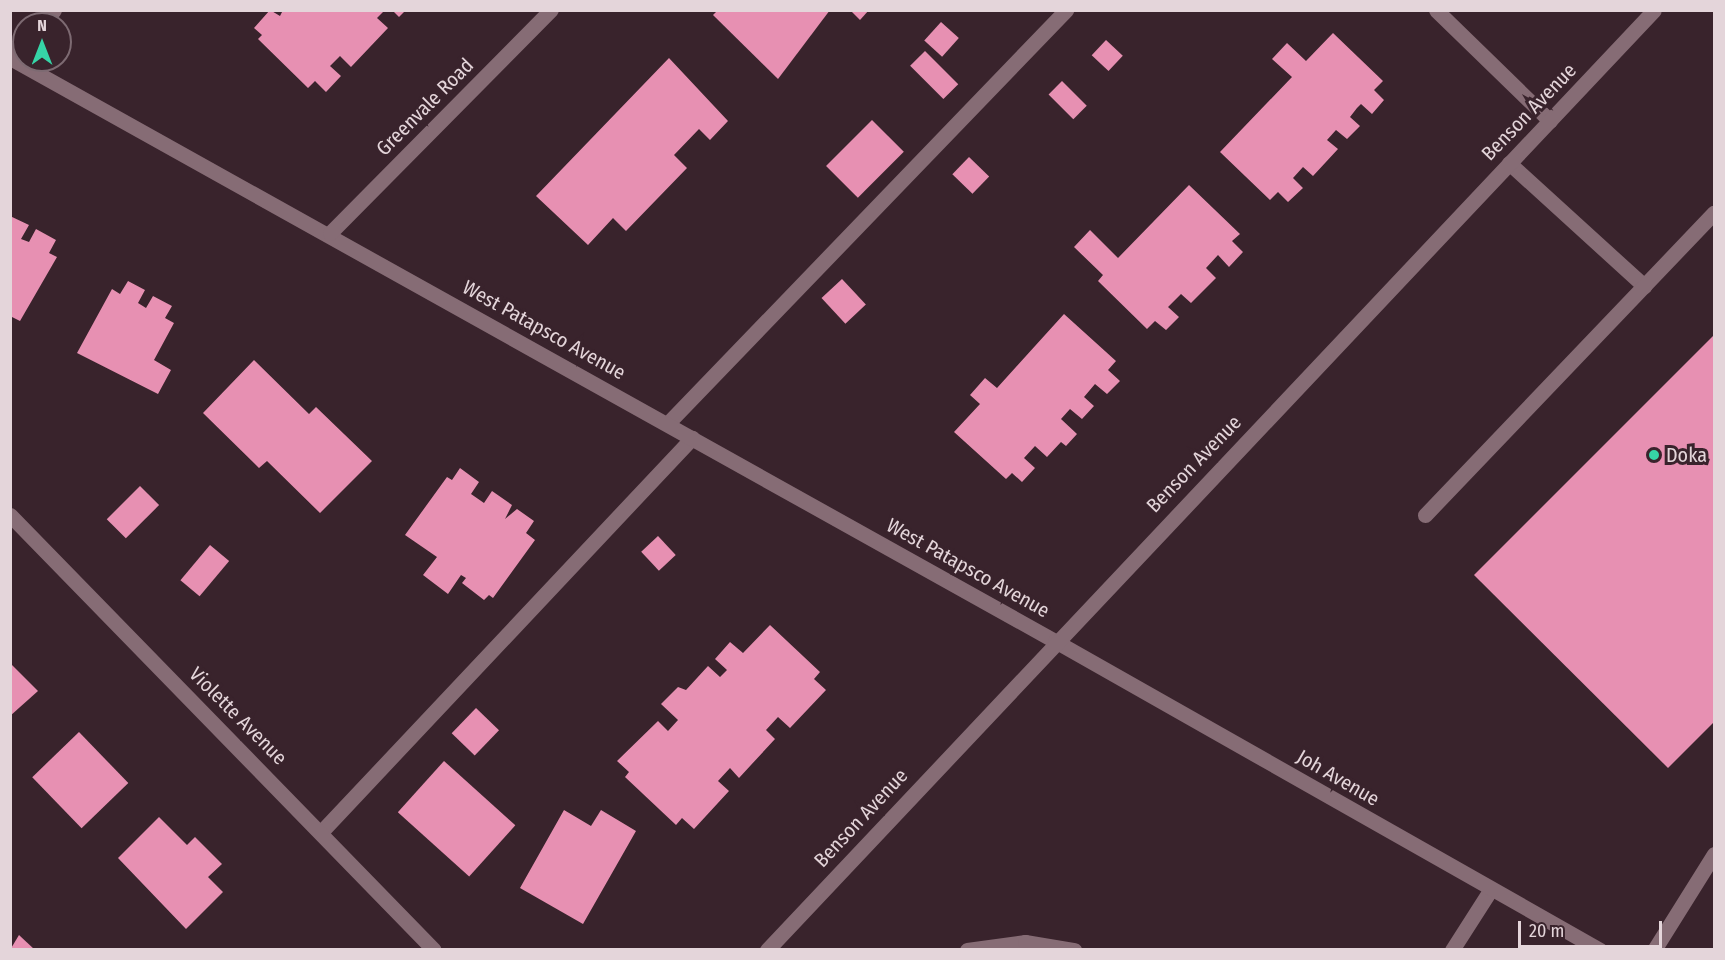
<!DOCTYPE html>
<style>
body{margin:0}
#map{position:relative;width:1725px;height:960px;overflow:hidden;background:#39232c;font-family:"Fira Sans Condensed",sans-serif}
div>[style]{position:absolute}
.building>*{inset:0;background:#e790b2;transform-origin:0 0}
.service>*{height:15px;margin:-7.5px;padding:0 7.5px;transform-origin:7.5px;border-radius:7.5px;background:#866c75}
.minor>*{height:15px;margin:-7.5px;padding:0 7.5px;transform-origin:7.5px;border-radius:7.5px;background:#866c75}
.tertiary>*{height:15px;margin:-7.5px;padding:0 7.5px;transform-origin:7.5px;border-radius:7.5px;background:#866c75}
.dots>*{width:16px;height:16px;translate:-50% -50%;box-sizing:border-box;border:3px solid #39232c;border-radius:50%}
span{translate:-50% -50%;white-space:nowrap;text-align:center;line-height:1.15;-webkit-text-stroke:6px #39232c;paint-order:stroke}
.street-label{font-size:20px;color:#e4d5da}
.poi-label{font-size:20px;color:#e4d5da}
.left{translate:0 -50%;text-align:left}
.frame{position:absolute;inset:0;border:12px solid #e4d5da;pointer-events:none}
.north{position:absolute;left:12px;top:12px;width:60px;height:60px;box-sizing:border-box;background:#39232c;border:2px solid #7d6a72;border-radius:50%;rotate:0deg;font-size:16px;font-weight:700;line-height:24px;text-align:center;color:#e4d5da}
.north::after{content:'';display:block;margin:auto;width:21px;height:27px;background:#36d4a7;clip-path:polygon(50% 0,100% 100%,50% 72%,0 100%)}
.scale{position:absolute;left:1518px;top:921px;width:144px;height:27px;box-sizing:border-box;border:3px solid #e4d5da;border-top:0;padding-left:8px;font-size:18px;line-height:21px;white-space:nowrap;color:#e4d5da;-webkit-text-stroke:4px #39232c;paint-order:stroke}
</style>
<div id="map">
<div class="building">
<div style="clip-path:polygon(270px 10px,280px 16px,283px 10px,385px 10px,377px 18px,388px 28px,351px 67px,340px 56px,330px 66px,341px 76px,326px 92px,315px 81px,308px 88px,258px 39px,262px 35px,254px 28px)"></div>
<div style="clip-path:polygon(392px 10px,406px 10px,399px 17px)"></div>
<div style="clip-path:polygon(718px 10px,830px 10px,778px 79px,713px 15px)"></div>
<div style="clip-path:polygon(850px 10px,869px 10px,860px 20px)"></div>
<div style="left:941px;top:22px;width:24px;height:25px;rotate:42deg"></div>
<div style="clip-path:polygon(1333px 33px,1383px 81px,1374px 90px,1384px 100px,1372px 114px,1361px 104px,1357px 108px,1350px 117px,1360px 126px,1347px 139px,1336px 130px,1327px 140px,1338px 149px,1313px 176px,1303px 167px,1293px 178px,1303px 188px,1288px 202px,1278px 192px,1270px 200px,1220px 152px,1292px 77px,1272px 59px,1287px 43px,1306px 61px)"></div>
<div style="left:1106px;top:40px;width:23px;height:21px;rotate:43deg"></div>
<div style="left:925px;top:51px;width:47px;height:21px;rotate:45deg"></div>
<div style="clip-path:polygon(669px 58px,728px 121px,710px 140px,699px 129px,674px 155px,687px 168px,626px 231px,613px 218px,588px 245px,536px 196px)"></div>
<div style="left:1062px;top:81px;width:35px;height:19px;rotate:45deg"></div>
<div style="left:872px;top:120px;width:45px;height:65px;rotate:45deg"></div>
<div style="left:969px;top:157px;width:28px;height:24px;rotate:44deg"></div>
<div style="clip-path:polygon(1189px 185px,1240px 234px,1232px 241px,1243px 252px,1229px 267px,1218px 255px,1206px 268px,1216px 278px,1191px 303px,1181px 294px,1168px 307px,1179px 317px,1166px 330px,1155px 321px,1147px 329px,1098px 281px,1103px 275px,1074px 247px,1090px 230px,1118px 258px)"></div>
<div style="clip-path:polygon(10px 216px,29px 225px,21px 239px,29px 242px,36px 229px,56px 240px,49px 253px,57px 257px,20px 321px,10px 316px)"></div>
<div style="left:842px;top:279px;width:35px;height:28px;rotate:47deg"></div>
<div style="clip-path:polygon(128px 281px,145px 290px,138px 303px,146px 308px,153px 296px,172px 306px,165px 318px,174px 323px,154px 360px,171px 370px,158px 394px,77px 353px,112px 289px,120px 294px)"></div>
<div style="clip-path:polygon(1064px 314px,1116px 361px,1108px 370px,1120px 381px,1107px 394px,1095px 384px,1084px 397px,1094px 406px,1082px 419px,1070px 409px,1061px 419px,1077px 434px,1066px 446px,1061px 442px,1047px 457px,1035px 446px,1024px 458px,1035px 468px,1022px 482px,1012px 473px,1006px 479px,954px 432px,980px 404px,970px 395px,985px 378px,997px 388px)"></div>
<div style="clip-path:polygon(1714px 335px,1714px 722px,1668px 768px,1474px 575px)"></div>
<div style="clip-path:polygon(254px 360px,309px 414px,316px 407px,372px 461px,320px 513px,267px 461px,259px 468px,203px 413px)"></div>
<div style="clip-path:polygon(460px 468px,479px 482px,471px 494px,484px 503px,492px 491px,512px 505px,505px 519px,517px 509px,534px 521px,526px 533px,535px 540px,493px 598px,489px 595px,484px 600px,462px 583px,466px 578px,461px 575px,448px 594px,423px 575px,437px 557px,405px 535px,447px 477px,452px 480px)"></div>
<div style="left:140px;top:486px;width:27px;height:47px;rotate:45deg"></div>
<div style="left:658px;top:536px;width:26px;height:23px;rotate:47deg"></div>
<div style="left:210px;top:545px;width:25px;height:46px;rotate:40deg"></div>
<div style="clip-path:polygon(770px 625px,820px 672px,814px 679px,826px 690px,790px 728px,778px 717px,766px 730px,775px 739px,739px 778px,730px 768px,718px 781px,729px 791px,694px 829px,682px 818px,676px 825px,625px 777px,629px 772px,617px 761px,658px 721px,668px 731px,678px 720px,661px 704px,678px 687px,686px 690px,708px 666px,720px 677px,727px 670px,715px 659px,730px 642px,743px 653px)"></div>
<div style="clip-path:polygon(10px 663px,38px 691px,10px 716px)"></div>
<div style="left:476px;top:708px;width:32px;height:35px;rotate:44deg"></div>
<div style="left:79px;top:732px;width:71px;height:65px;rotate:46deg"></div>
<div style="left:444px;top:761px;width:96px;height:69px;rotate:42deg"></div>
<div style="clip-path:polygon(564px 810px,591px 826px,601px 810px,636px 831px,583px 924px,520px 888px)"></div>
<div style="clip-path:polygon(159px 817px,187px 845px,195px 837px,222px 864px,208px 877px,223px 892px,186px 929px,118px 858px)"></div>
<div style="clip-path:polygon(19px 935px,35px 950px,10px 950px)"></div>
</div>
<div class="service">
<div style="left:41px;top:24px;width:19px;rotate:-47deg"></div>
<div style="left:10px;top:55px;width:20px;rotate:-45deg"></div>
<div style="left:1509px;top:163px;width:183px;rotate:42.3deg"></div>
<div style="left:668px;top:423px;width:574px;rotate:-46.06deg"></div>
<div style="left:1425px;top:515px;width:418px;rotate:-46.3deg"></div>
<div style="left:322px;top:831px;width:540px;rotate:-46.73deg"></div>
<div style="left:967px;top:950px;width:59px;rotate:-7.9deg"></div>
<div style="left:1025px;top:942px;width:50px;rotate:9.3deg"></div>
<div style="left:1452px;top:950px;width:72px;rotate:-57.4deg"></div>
<div style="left:1654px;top:950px;width:113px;rotate:-58deg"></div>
</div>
<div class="minor">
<div style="left:1436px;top:10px;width:159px;rotate:44.2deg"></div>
<div style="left:10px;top:58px;width:1197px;rotate:29.16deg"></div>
<div style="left:330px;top:233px;width:314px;rotate:-45.3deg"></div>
<div style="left:10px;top:515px;width:607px;rotate:45.73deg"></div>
</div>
<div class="tertiary">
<div style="left:1055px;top:641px;width:627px;rotate:29.55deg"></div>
<div style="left:767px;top:950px;width:1292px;rotate:-46.66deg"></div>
</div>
<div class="dots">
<div style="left:1654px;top:455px;background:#36d4a7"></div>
</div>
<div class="street-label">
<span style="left:425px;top:107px;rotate:-45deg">Greenvale Road</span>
<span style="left:1529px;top:112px;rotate:-46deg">Benson Avenue</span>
<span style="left:544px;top:330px;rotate:29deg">West Patapsco Avenue</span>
<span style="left:1194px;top:464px;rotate:-46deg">Benson Avenue</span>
<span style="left:968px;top:568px;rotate:29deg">West Patapsco Avenue</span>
<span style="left:238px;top:716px;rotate:45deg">Violette Avenue</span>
<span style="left:1338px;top:778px;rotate:30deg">Joh Avenue</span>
<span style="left:861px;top:818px;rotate:-47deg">Benson Avenue</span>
</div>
<div class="poi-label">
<span class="left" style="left:1666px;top:455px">Doka</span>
</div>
<div class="frame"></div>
<div class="north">N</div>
<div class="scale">20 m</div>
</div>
